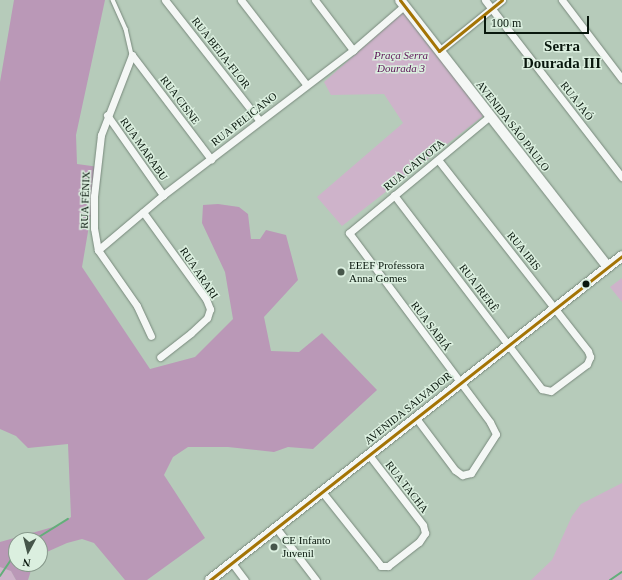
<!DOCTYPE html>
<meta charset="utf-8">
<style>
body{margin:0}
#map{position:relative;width:622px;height:580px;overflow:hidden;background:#b6cbba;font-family:"Times New Roman",serif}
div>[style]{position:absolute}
.green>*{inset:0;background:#ceb3ca}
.forest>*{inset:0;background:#ba98b7}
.stream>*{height:2px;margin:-1px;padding:0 1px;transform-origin:1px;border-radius:1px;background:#63ae7a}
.roads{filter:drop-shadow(0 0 1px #78897c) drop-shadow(0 0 1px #78897c)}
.lane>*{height:3.5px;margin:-1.75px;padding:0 1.75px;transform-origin:1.75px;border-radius:1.75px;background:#f4f7f5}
.street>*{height:7px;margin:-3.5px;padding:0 3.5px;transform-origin:3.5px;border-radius:3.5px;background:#f4f7f5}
.secondary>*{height:10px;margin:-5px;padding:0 5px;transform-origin:5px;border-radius:5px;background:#f4f7f5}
.bus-1>*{height:3px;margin:-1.5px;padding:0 1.5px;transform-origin:1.5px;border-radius:1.5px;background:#a47405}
.dots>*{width:11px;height:11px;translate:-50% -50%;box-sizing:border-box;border:2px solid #dbefdf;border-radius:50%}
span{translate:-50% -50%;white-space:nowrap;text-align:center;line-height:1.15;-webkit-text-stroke:3px #dbefdf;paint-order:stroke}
.street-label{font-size:11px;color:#09170d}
.park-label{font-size:11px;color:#5d1357;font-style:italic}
.poi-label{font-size:11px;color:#09170d}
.left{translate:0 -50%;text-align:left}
.district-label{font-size:15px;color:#09170d;font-weight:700}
.north{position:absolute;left:8px;top:532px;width:40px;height:40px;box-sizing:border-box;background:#dbefdf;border:1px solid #87998b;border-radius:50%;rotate:187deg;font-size:11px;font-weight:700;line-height:16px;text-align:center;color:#09170d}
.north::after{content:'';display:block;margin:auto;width:14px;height:18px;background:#46564a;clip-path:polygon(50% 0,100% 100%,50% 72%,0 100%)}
.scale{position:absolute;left:484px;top:16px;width:105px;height:18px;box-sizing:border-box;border:2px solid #09170d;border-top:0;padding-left:5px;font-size:12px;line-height:14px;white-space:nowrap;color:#09170d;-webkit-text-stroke:3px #dbefdf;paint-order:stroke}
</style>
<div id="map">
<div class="green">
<div style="clip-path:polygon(407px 9px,483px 116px,342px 226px,317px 197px,403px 123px,384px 94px,331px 95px,324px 82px)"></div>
<div style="clip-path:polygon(622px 278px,622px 302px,610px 287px)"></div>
<div style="clip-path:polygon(622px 483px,622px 580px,531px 580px,552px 560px,572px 516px,581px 504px)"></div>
<div style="clip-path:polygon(0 567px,11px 571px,16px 580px,0 580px)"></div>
</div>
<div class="forest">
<div style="clip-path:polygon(14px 0,105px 0,76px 135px,77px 164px,99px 167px,82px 267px,150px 369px,195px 357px,233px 319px,225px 272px,202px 223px,203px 205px,218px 204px,239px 207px,248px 214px,251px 239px,260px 239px,266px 230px,286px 235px,298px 280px,264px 317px,271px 351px,299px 352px,322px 333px,377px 390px,313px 449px,288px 447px,274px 452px,228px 447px,188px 447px,173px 457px,164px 475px,205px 538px,147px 580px,125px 580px,94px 543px,82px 539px,67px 543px,40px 555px,40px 540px,16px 540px,16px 564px,33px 564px,28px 580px,16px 580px,11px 571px,0 567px,0 542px,60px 525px,71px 517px,68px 444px,28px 448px,16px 436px,0 429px,0 82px)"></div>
</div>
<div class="stream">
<div style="left:34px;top:540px;width:40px;rotate:-32deg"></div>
<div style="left:0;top:576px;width:29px;rotate:-56deg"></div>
<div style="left:610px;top:580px;width:14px;rotate:-34deg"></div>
</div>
<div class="roads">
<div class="lane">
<div style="left:113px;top:0;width:32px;rotate:66deg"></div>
<div style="left:126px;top:29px;width:27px;rotate:77deg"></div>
</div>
<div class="street">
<div style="left:165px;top:0;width:152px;rotate:51.9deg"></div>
<div style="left:241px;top:0;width:106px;rotate:52.3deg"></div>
<div style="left:315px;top:0;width:63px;rotate:52.8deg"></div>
<div style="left:485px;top:0;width:224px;rotate:52.3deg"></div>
<div style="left:562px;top:0;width:99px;rotate:52.8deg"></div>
<div style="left:439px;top:51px;width:81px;rotate:-39deg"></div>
<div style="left:132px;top:55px;width:86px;rotate:111.2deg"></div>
<div style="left:101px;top:135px;width:61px;rotate:96.5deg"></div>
<div style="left:94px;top:196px;width:32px;rotate:90deg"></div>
<div style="left:94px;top:228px;width:22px;rotate:80deg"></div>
<div style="left:98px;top:250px;width:68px;rotate:55.1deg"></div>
<div style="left:137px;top:306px;width:33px;rotate:65deg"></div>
<div style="left:132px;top:55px;width:131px;rotate:52.8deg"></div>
<div style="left:107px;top:115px;width:98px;rotate:55deg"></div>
<div style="left:394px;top:195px;width:244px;rotate:52.7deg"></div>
<div style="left:542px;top:389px;width:9px;rotate:13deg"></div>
<div style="left:551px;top:391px;width:45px;rotate:-36.9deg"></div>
<div style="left:587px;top:364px;width:8px;rotate:-67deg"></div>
<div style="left:590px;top:357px;width:6px;rotate:-108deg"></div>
<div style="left:588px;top:351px;width:243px;rotate:-128.1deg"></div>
<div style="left:143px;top:212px;width:107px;rotate:54.1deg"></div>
<div style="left:206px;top:299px;width:11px;rotate:68deg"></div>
<div style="left:210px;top:309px;width:9px;rotate:108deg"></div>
<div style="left:207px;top:318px;width:22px;rotate:137deg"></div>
<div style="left:191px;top:333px;width:39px;rotate:142deg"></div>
<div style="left:98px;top:250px;width:85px;rotate:-40.2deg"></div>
<div style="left:163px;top:195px;width:239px;rotate:-37.3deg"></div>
<div style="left:353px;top:50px;width:67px;rotate:-40.8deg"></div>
<div style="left:416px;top:418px;width:65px;rotate:53.1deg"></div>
<div style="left:455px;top:470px;width:9px;rotate:36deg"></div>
<div style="left:462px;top:475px;width:9px;rotate:-13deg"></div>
<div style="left:471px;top:473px;width:46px;rotate:-57.3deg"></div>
<div style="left:496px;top:434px;width:13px;rotate:-117deg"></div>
<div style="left:490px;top:422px;width:236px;rotate:-126.7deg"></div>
<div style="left:349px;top:233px;width:183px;rotate:-39.7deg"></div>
<div style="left:323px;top:493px;width:93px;rotate:51.5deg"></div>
<div style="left:381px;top:566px;width:7px"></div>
<div style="left:388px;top:566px;width:39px;rotate:-38deg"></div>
<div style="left:419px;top:542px;width:11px;rotate:-56deg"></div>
<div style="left:425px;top:533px;width:8px;rotate:-104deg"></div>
<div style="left:423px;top:525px;width:88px;rotate:-127.6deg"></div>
<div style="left:277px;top:529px;width:64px;rotate:52.6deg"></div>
<div style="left:232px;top:563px;width:21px;rotate:53deg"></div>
</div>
<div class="secondary">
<div style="left:400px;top:0;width:338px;rotate:52.1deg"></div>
<div style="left:210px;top:580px;width:524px;rotate:-38.18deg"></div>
</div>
</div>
<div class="bus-1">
<div style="left:400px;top:0;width:64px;rotate:52.6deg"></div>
<div style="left:439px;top:51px;width:81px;rotate:-39deg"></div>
<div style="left:210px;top:580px;width:524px;rotate:-38.18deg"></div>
</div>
<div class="dots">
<div style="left:341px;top:272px;background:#46564a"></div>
<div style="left:586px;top:284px;background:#09170d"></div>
<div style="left:274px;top:547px;background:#46564a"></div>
</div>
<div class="street-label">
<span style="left:221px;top:53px;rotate:52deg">RUA BEIJA-FLOR</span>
<span style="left:180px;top:100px;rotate:53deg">RUA CISNE</span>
<span style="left:577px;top:101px;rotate:52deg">RUA JAÓ</span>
<span style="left:244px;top:119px;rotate:-38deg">RUA PELICANO</span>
<span style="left:513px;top:126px;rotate:52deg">AVENIDA SÃO PAULO</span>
<span style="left:144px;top:149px;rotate:55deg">RUA MARABU</span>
<span style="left:414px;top:165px;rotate:-39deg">RUA GAIVOTA</span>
<span style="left:85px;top:200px;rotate:-88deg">RUA FÊNIX</span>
<span style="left:524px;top:251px;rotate:51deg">RUA IBIS</span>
<span style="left:199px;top:273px;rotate:56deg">RUA ARARI</span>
<span style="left:479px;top:288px;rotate:53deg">RUA IRERÊ</span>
<span style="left:431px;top:326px;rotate:53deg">RUA SABIÁ</span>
<span style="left:408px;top:408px;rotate:-39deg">AVENIDA SALVADOR</span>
<span style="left:407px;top:487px;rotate:52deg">RUA TACHA</span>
</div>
<div class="park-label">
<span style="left:401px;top:62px">Praça Serra<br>Dourada 3</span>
</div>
<div class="poi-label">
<span class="left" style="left:349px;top:272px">EEEF Professora<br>Anna Gomes</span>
<span class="left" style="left:282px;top:547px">CE Infanto<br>Juvenil</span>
</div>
<div class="district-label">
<span style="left:562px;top:55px">Serra<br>Dourada III</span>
</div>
<div class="north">N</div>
<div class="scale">100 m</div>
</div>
